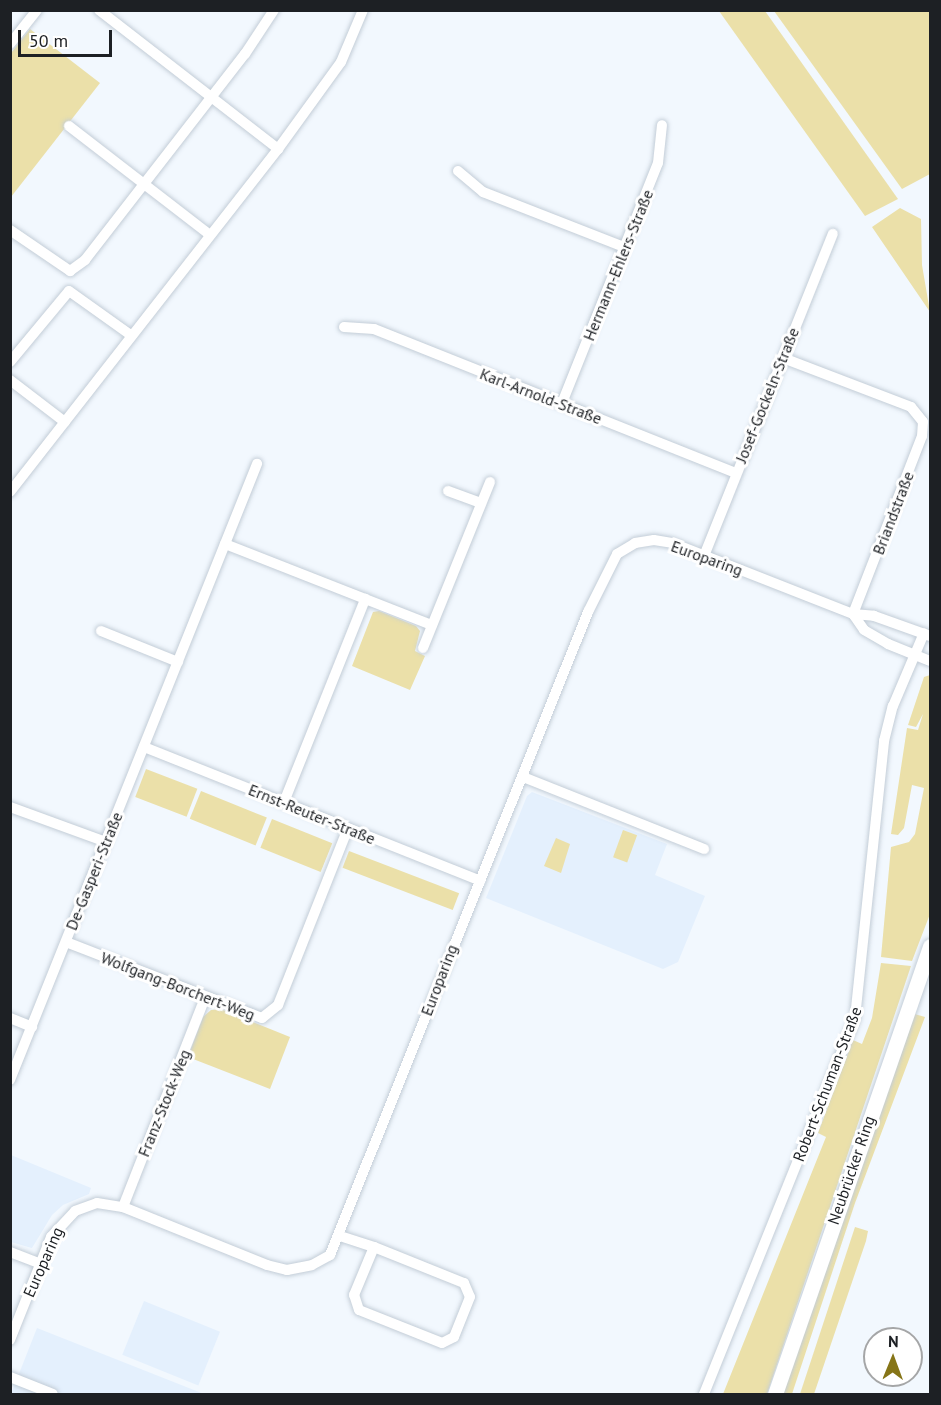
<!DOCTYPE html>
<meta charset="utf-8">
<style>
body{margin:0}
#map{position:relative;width:941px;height:1405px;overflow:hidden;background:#f2f8fe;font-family:"PT Sans",sans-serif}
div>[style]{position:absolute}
.built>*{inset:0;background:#e4f0fd;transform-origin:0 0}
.green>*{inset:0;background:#ebe0a9;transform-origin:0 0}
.roads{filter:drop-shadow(0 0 2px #c3cdd7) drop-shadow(0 0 2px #c3cdd7)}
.street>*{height:10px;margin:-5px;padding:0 5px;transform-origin:5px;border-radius:5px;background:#fff}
.secondary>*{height:15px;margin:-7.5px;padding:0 7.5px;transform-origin:7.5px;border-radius:7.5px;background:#fff}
span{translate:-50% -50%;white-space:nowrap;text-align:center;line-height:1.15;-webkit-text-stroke:6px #fff;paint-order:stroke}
.street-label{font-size:16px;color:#1d2024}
.frame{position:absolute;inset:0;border:12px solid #1d2024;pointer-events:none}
.north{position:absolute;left:863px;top:1327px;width:60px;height:60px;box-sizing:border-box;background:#fff;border:2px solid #a5a6a7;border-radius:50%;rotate:1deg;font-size:16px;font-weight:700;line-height:24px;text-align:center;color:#1d2024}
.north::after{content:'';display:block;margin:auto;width:21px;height:27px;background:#867518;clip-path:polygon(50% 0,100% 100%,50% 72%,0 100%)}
.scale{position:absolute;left:18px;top:30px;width:94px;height:27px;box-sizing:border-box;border:3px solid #1d2024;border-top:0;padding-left:8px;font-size:18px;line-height:21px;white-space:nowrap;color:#1d2024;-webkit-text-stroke:4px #fff;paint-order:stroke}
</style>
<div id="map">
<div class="built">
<div style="clip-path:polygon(532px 792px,667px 844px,655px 875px,705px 896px,678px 962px,663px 969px,486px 898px,527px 796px)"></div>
<div style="clip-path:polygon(11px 1155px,91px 1188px,89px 1194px,63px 1205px,52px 1215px,32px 1248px,11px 1242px)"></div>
<div style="left:144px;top:1301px;width:82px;height:58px;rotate:22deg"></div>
<div style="clip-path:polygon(37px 1328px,204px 1394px,11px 1394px)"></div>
</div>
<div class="green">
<div style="clip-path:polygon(719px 11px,765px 11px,898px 199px,865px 216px)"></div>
<div style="clip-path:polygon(774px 11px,930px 11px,930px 174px,902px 189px)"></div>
<div style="clip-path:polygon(30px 29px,100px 83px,11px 197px,11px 53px)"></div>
<div style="clip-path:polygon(900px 208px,921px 219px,922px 265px,930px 312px,872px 227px)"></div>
<div style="clip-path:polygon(379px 611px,416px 626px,420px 631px,415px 651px,425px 656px,410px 690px,352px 666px,373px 612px)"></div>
<div style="clip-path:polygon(930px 675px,930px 914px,912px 961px,881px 957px,891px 847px,909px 842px,915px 834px,924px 788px,912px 785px,904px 828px,898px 835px,891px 834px,907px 728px,918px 730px,923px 714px,916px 727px,908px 725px,924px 677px)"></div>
<div style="left:146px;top:769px;width:55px;height:30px;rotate:21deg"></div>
<div style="left:201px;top:791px;width:71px;height:30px;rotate:22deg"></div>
<div style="left:272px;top:819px;width:65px;height:31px;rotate:22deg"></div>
<div style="left:623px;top:830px;width:15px;height:29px;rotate:20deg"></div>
<div style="clip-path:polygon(556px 838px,570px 844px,561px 873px,544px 866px)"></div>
<div style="left:349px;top:851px;width:118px;height:18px;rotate:21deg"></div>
<div style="clip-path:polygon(881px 963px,911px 966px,767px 1394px,723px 1394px,826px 1137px,818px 1133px,853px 1040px,862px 1044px,872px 1018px)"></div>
<div style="clip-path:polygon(221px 1009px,290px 1037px,270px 1089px,188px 1057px,203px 1017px,211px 1010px)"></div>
<div style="clip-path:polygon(911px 1013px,925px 1017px,855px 1203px,792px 1394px,781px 1394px)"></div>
<div style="clip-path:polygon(855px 1227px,868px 1231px,866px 1241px,814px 1394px,800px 1394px)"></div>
</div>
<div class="roads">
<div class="street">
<div style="left:99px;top:10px;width:227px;rotate:37.8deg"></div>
<div style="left:278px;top:149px;width:107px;rotate:-54.1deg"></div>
<div style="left:341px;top:62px;width:56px;rotate:-67.1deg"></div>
<div style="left:10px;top:44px;width:43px;rotate:-51.5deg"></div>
<div style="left:69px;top:126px;width:178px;rotate:37.7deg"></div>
<div style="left:458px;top:171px;width:33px;rotate:40deg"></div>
<div style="left:483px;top:192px;width:151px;rotate:21.3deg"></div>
<div style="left:10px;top:230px;width:73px;rotate:34.3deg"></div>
<div style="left:70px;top:271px;width:19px;rotate:-36deg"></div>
<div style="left:85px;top:260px;width:261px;rotate:-52.2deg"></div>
<div style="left:245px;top:54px;width:53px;rotate:-56.6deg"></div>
<div style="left:69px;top:291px;width:77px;rotate:35.5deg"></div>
<div style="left:344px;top:327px;width:30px;rotate:4deg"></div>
<div style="left:374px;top:329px;width:389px;rotate:21.7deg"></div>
<div style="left:783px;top:358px;width:137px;rotate:20.9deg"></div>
<div style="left:911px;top:407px;width:19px;rotate:51deg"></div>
<div style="left:923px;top:422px;width:14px;rotate:94deg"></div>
<div style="left:922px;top:436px;width:191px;rotate:111.2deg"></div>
<div style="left:10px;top:362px;width:92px;rotate:-50.3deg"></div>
<div style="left:10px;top:380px;width:69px;rotate:37.4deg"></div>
<div style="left:562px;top:403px;width:258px;rotate:-68.2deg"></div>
<div style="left:658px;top:163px;width:38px;rotate:-84deg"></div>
<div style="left:448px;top:491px;width:35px;rotate:20deg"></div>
<div style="left:10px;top:492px;width:435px;rotate:-52deg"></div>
<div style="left:225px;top:544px;width:222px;rotate:21.4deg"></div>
<div style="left:704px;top:556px;width:347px;rotate:-68.2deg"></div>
<div style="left:853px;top:614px;width:19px;rotate:55deg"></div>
<div style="left:864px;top:630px;width:28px;rotate:30deg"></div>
<div style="left:888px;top:644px;width:45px;rotate:22deg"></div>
<div style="left:101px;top:631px;width:83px;rotate:21.9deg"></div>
<div style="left:423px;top:648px;width:179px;rotate:-68deg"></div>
<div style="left:144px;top:747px;width:362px;rotate:21.7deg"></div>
<div style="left:523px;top:777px;width:195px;rotate:21.7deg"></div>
<div style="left:284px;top:802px;width:219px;rotate:-68.2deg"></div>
<div style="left:10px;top:807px;width:102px;rotate:20deg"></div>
<div style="left:66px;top:942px;width:210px;rotate:21.2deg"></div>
<div style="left:262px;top:1018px;width:21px;rotate:-39deg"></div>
<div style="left:278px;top:1005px;width:190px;rotate:-68.4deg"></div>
<div style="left:10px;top:1018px;width:24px;rotate:22deg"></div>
<div style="left:10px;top:1080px;width:664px;rotate:-68.15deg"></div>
<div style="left:123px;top:1207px;width:225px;rotate:-68.6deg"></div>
<div style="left:340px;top:1236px;width:36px;rotate:18deg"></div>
<div style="left:374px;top:1247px;width:97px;rotate:21.8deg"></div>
<div style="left:464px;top:1283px;width:15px;rotate:67deg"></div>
<div style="left:470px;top:1297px;width:43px;rotate:111.8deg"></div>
<div style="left:454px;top:1337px;width:13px;rotate:153deg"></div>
<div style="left:442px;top:1343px;width:89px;rotate:-158.3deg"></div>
<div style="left:359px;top:1310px;width:16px;rotate:-108deg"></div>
<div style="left:354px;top:1295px;width:52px;rotate:-67.4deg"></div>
<div style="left:10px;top:1252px;width:33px;rotate:21deg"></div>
<div style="left:10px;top:1340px;width:111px;rotate:-68.3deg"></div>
<div style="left:51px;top:1237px;width:35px;rotate:-47deg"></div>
<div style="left:75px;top:1211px;width:23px;rotate:-20deg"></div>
<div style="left:97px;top:1203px;width:26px;rotate:9deg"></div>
<div style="left:123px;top:1207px;width:155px;rotate:21.9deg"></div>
<div style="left:267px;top:1265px;width:21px;rotate:14deg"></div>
<div style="left:287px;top:1270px;width:25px;rotate:-11deg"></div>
<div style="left:312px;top:1265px;width:21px;rotate:-29deg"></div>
<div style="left:330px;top:1255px;width:693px;rotate:-68.14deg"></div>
<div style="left:588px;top:612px;width:65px;rotate:-63.4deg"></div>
<div style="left:617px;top:554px;width:21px;rotate:-31deg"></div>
<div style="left:635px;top:543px;width:19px;rotate:-9deg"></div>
<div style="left:654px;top:540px;width:18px;rotate:9deg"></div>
<div style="left:672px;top:543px;width:194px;rotate:21.4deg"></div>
<div style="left:853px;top:614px;width:21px;rotate:5deg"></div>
<div style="left:874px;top:616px;width:59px;rotate:19.7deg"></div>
<div style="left:10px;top:1377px;width:46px;rotate:21.6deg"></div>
<div style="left:704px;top:1394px;width:405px;rotate:-68.1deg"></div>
<div style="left:855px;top:1018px;width:279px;rotate:-84deg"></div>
<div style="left:884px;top:741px;width:36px;rotate:-76deg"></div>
<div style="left:893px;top:706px;width:79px;rotate:-67deg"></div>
</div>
<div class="secondary">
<div style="left:775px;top:1394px;width:474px;rotate:-70.9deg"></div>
</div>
</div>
<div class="street-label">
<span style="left:618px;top:265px;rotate:-68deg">Hermann-Ehlers-Straße</span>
<span style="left:767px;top:395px;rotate:-68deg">Josef-Gockeln-Straße</span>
<span style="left:541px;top:396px;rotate:21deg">Karl-Arnold-Straße</span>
<span style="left:893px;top:513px;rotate:-69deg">Briandstraße</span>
<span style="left:707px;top:558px;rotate:20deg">Europaring</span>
<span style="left:312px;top:814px;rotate:22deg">Ernst-Reuter-Straße</span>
<span style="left:94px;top:871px;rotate:-68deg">De-Gasperi-Straße</span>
<span style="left:439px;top:980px;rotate:-69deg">Europaring</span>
<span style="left:178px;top:986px;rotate:21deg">Wolfgang-Borchert-Weg</span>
<span style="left:827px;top:1084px;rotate:-69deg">Robert-Schuman-Straße</span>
<span style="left:164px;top:1103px;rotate:-68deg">Franz-Stock-Weg</span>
<span style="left:851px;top:1170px;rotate:-71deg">Neubrücker Ring</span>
<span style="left:43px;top:1262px;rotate:-66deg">Europaring</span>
</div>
<div class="frame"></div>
<div class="north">N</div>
<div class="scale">50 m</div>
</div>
